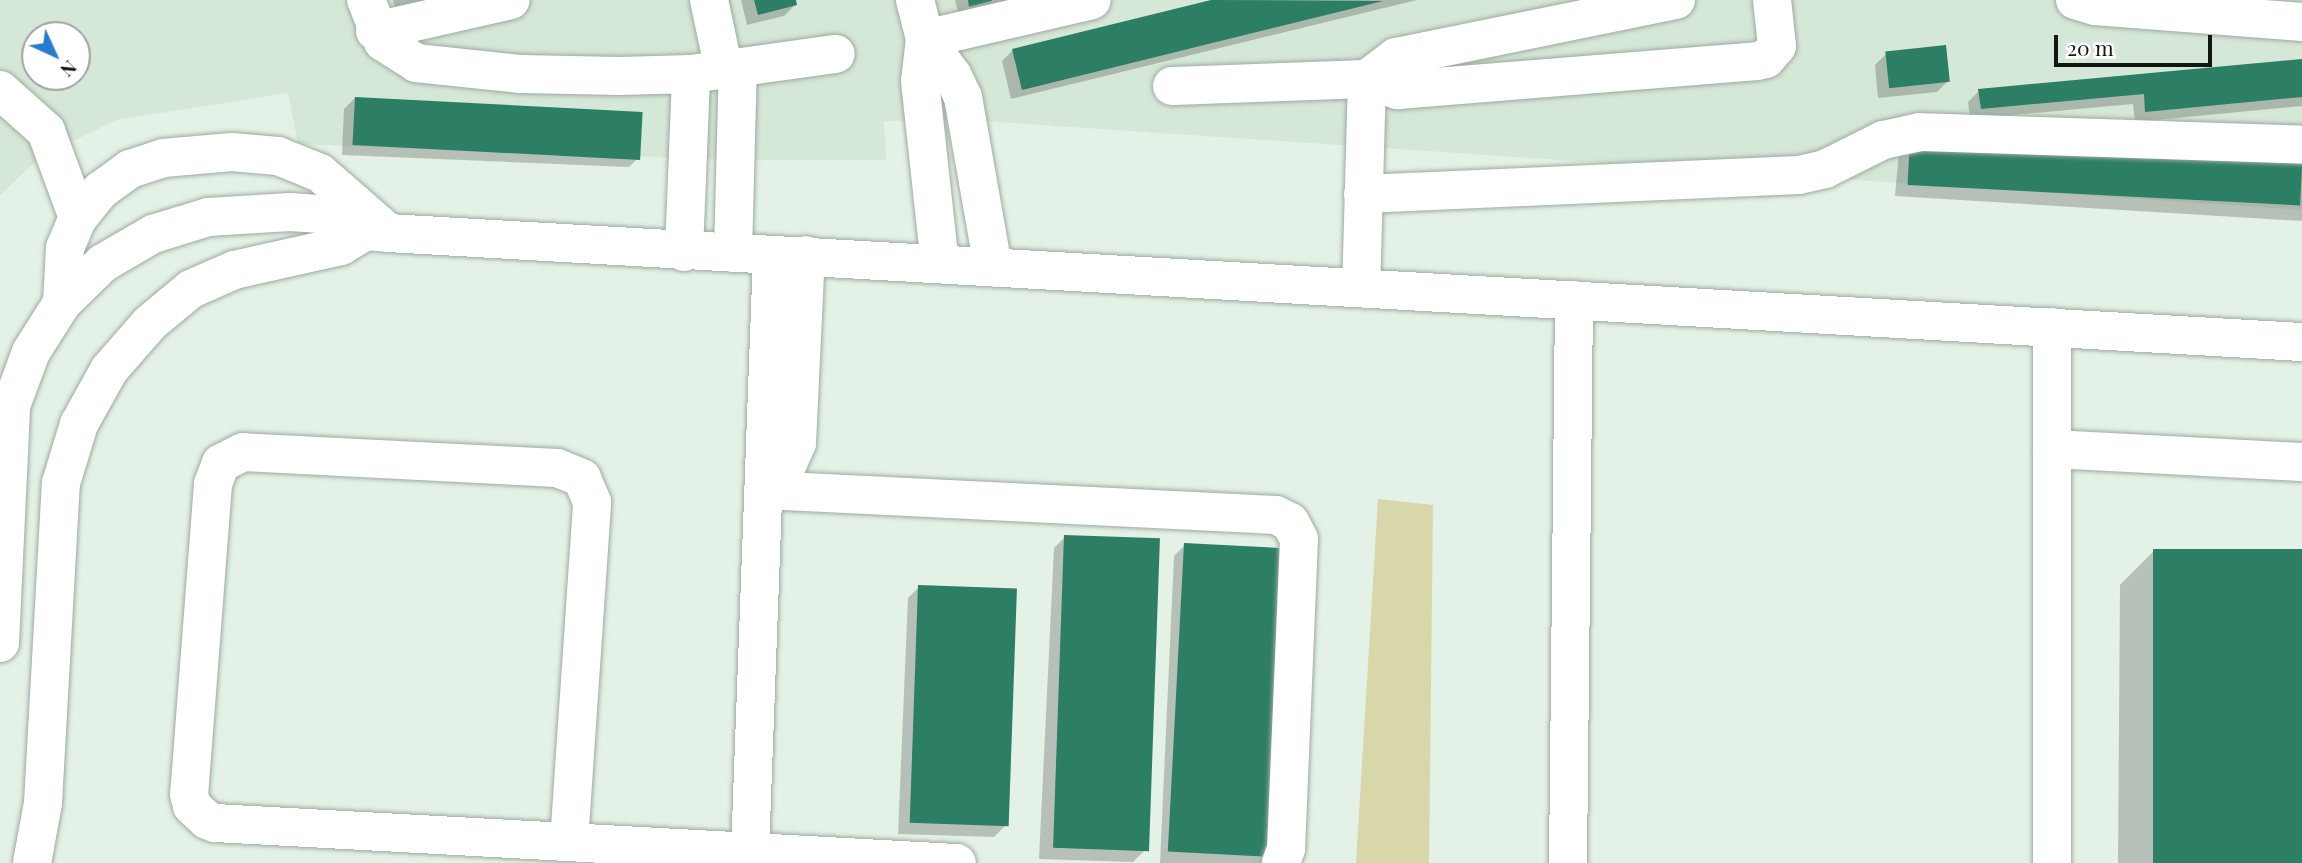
<!DOCTYPE html>
<style>
body{margin:0}
#map{position:relative;width:2302px;height:863px;overflow:hidden;background:#e4f1e6;font-family:"Playfair Display",serif}
div>[style]{position:absolute}
.built>*{inset:0;background:#d5e7d7}
.green>*{inset:0;background:#d7d7aa}
.shadow>*{inset:0;background:#0003}
.building>*{inset:0;background:#2c7e64;transform-origin:0 0}
.roads{filter:drop-shadow(0 0 2px #9eaaa0) drop-shadow(0 0 2px #9eaaa0)}
.minor>*{height:38px;margin:-19px;padding:0 19px;transform-origin:19px;border-radius:19px;background:#fff}
span{translate:-50% -50%;white-space:nowrap;text-align:center;line-height:1.15;-webkit-text-stroke:5px #fff;paint-order:stroke}
.north{position:absolute;left:21px;top:21px;width:70px;height:70px;box-sizing:border-box;background:#fff;border:2px solid #a0a2a1;border-radius:50%;rotate:135deg;font-size:19px;font-weight:700;line-height:28px;text-align:center;color:#121713}
.north::after{content:'';display:block;margin:auto;width:24px;height:32px;background:#257dcb;clip-path:polygon(50% 0,100% 100%,50% 72%,0 100%)}
.scale{position:absolute;left:2054px;top:35px;width:158px;height:32px;box-sizing:border-box;border:4px solid #121713;border-top:0;padding-left:9px;font-size:21px;line-height:24px;white-space:nowrap;color:#121713;-webkit-text-stroke:5px #fff;paint-order:stroke}
</style>
<div id="map">
<div class="built">
<div style="clip-path:polygon(evenodd,0 0,2302px 0,2302px 210px,968px 120px,884px 121px,886px 160px,736px 160px,298px 144px,288px 93px,116px 120px,39px 158px,0 195px,0 0,35px 35px,77px 35px,77px 77px,35px 77px,35px 35px)"></div>
</div>
<div class="green">
<div style="clip-path:polygon(1378px 499px,1433px 505px,1429px 863px,1356px 863px)"></div>
</div>
<div class="shadow">
<div style="clip-path:polygon(393px 0,483px 0,398px 21px)"></div>
<div style="clip-path:polygon(741px 0,794px 0,795px 5px,784px 16px,747px 25px)"></div>
<div style="clip-path:polygon(955px 0,1026px 0,959px 17px)"></div>
<div style="clip-path:polygon(1218px 0,1417px 0,1011px 99px,1002px 61px,1013px 50px)"></div>
<div style="clip-path:polygon(1886px 54px,1948px 81px,1937px 92px,1878px 98px,1875px 65px)"></div>
<div style="clip-path:polygon(2302px 61px,2302px 106px,2135px 122px,2133px 104px,1970px 119px,1968px 102px,1979px 91px)"></div>
<div style="clip-path:polygon(355px 98px,640px 156px,629px 167px,342px 155px,344px 109px)"></div>
<div style="clip-path:polygon(1899px 151px,2302px 161px,2302px 221px,1895px 196px)"></div>
<div style="clip-path:polygon(1065px 537px,1144px 851px,1133px 862px,1039px 859px,1054px 548px)"></div>
<div style="clip-path:polygon(1185px 545px,1266px 863px,1160px 863px,1174px 556px)"></div>
<div style="clip-path:polygon(2154px 551px,2302px 551px,2302px 863px,2118px 863px,2120px 585px)"></div>
<div style="clip-path:polygon(919px 587px,1005px 826px,994px 837px,898px 834px,908px 598px)"></div>
</div>
<div class="building">
<div style="clip-path:polygon(754px 0,796px 0,797px 5px,758px 15px)"></div>
<div style="clip-path:polygon(968px 0,992px 0,992px 1px,969px 7px)"></div>
<div style="clip-path:polygon(1211px 0,1383px 1px,1022px 90px,1012px 49px)"></div>
<div style="left:1946px;top:45px;width:37px;height:61px;rotate:84deg"></div>
<div style="clip-path:polygon(2302px 59px,2302px 97px,2145px 112px,2144px 94px,1981px 109px,1978px 89px)"></div>
<div style="left:355px;top:97px;width:288px;height:48px;rotate:3deg"></div>
<div style="left:1910px;top:138px;width:393px;height:47px;rotate:3deg"></div>
<div style="left:1064px;top:535px;width:96px;height:313px;rotate:2deg"></div>
<div style="left:1184px;top:543px;width:106px;height:309px;rotate:3deg"></div>
<div style="left:2153px;top:549px;width:149px;height:314px"></div>
<div style="left:918px;top:585px;width:99px;height:238px;rotate:2deg"></div>
</div>
<div class="roads">
<div class="minor">
<div style="left:366px;top:0;width:45px;rotate:68deg"></div>
<div style="left:383px;top:42px;width:39px;rotate:32deg"></div>
<div style="left:416px;top:63px;width:106px;rotate:6deg"></div>
<div style="left:521px;top:74px;width:99px;rotate:1.2deg"></div>
<div style="left:620px;top:76px;width:71px;rotate:-1.6deg"></div>
<div style="left:691px;top:74px;width:146px;rotate:-7.9deg"></div>
<div style="left:709px;top:0;width:72px;rotate:77.9deg"></div>
<div style="left:915px;top:0;width:40px;rotate:75.6deg"></div>
<div style="left:925px;top:39px;width:42px;rotate:96.8deg"></div>
<div style="left:920px;top:81px;width:184px;rotate:83.8deg"></div>
<div style="left:1676px;top:0;width:286px;rotate:168.5deg"></div>
<div style="left:1396px;top:57px;width:36px;rotate:143deg"></div>
<div style="left:1367px;top:79px;width:33px;rotate:20deg"></div>
<div style="left:1398px;top:90px;width:360px;rotate:-4.6deg"></div>
<div style="left:1757px;top:61px;width:9px;rotate:-13deg"></div>
<div style="left:1766px;top:59px;width:17px;rotate:-50deg"></div>
<div style="left:1777px;top:46px;width:46px;rotate:-96.2deg"></div>
<div style="left:2075px;top:0;width:21px;rotate:17deg"></div>
<div style="left:2095px;top:6px;width:208px;rotate:4.4deg"></div>
<div style="left:375px;top:31px;width:139px;rotate:-12.8deg"></div>
<div style="left:925px;top:39px;width:46px;rotate:52.9deg"></div>
<div style="left:953px;top:76px;width:23px;rotate:65deg"></div>
<div style="left:963px;top:97px;width:173px;rotate:80deg"></div>
<div style="left:925px;top:39px;width:171px;rotate:-13.1deg"></div>
<div style="left:1172px;top:86px;width:195px;rotate:-2.1deg"></div>
<div style="left:1367px;top:79px;width:209px;rotate:91.6deg"></div>
<div style="left:0;top:90px;width:62px;rotate:41.7deg"></div>
<div style="left:46px;top:131px;width:93px;rotate:69.8deg"></div>
<div style="left:1363px;top:194px;width:436px;rotate:-2.5deg"></div>
<div style="left:1799px;top:175px;width:27px;rotate:-13deg"></div>
<div style="left:1825px;top:169px;width:65px;rotate:-26.6deg"></div>
<div style="left:1883px;top:140px;width:38px;rotate:-12deg"></div>
<div style="left:1920px;top:132px;width:382px;rotate:1.9deg"></div>
<div style="left:684px;top:252px;width:178px;rotate:-87.7deg"></div>
<div style="left:733px;top:253px;width:185px;rotate:-88.5deg"></div>
<div style="left:62px;top:303px;width:55px;rotate:-86.9deg"></div>
<div style="left:65px;top:248px;width:33px;rotate:-67deg"></div>
<div style="left:78px;top:218px;width:36px;rotate:-51deg"></div>
<div style="left:101px;top:190px;width:36px;rotate:-36deg"></div>
<div style="left:130px;top:169px;width:35px;rotate:-18deg"></div>
<div style="left:163px;top:158px;width:69px;rotate:-5deg"></div>
<div style="left:232px;top:152px;width:46px;rotate:5deg"></div>
<div style="left:278px;top:156px;width:45px;rotate:22deg"></div>
<div style="left:320px;top:173px;width:82px;rotate:41.1deg"></div>
<div style="left:2052px;top:449px;width:250px;rotate:3deg"></div>
<div style="left:764px;top:490px;width:513px;rotate:2.8deg"></div>
<div style="left:1276px;top:515px;width:16px;rotate:27deg"></div>
<div style="left:1290px;top:522px;width:19px;rotate:62deg"></div>
<div style="left:1299px;top:539px;width:310px;rotate:92.4deg"></div>
<div style="left:1286px;top:849px;width:15px;rotate:110deg"></div>
<div style="left:764px;top:490px;width:29px;rotate:-44deg"></div>
<div style="left:785px;top:470px;width:30px;rotate:-66deg"></div>
<div style="left:797px;top:443px;width:188px;rotate:-87.3deg"></div>
<div style="left:0;top:643px;width:237px;rotate:-87.3deg"></div>
<div style="left:11px;top:406px;width:58px;rotate:-69.7deg"></div>
<div style="left:31px;top:352px;width:58px;rotate:-57.7deg"></div>
<div style="left:62px;top:303px;width:57px;rotate:-44.3deg"></div>
<div style="left:103px;top:263px;width:58px;rotate:-30.1deg"></div>
<div style="left:153px;top:234px;width:58px;rotate:-17.2deg"></div>
<div style="left:208px;top:217px;width:82px;rotate:-3.5deg"></div>
<div style="left:290px;top:212px;width:31px;rotate:4deg"></div>
<div style="left:321px;top:214px;width:48px;rotate:20.7deg"></div>
<div style="left:366px;top:231px;width:22px;rotate:5deg"></div>
<div style="left:388px;top:233px;width:1917px;rotate:3.26deg"></div>
<div style="left:569px;top:842px;width:341px;rotate:-86.1deg"></div>
<div style="left:592px;top:502px;width:26px;rotate:-113deg"></div>
<div style="left:582px;top:478px;width:27px;rotate:-158deg"></div>
<div style="left:557px;top:468px;width:314px;rotate:-177.1deg"></div>
<div style="left:243px;top:452px;width:25px;rotate:153deg"></div>
<div style="left:221px;top:463px;width:22px;rotate:111deg"></div>
<div style="left:213px;top:484px;width:311px;rotate:94.4deg"></div>
<div style="left:189px;top:794px;width:12px;rotate:76deg"></div>
<div style="left:192px;top:806px;width:21px;rotate:43deg"></div>
<div style="left:207px;top:820px;width:9px;rotate:21deg"></div>
<div style="left:215px;top:823px;width:743px;rotate:3.09deg"></div>
<div style="left:750px;top:852px;width:597px;rotate:-87.89deg"></div>
<div style="left:32px;top:863px;width:61px;rotate:-79.6deg"></div>
<div style="left:43px;top:803px;width:321px;rotate:-86.8deg"></div>
<div style="left:61px;top:483px;width:62px;rotate:-73deg"></div>
<div style="left:79px;top:424px;width:62px;rotate:-60.9deg"></div>
<div style="left:109px;top:370px;width:62px;rotate:-48.9deg"></div>
<div style="left:150px;top:323px;width:53px;rotate:-39.7deg"></div>
<div style="left:191px;top:289px;width:47px;rotate:-23.8deg"></div>
<div style="left:234px;top:270px;width:110px;rotate:-12.6deg"></div>
<div style="left:341px;top:246px;width:29px;rotate:-31deg"></div>
<div style="left:1568px;top:863px;width:563px;rotate:-89.39deg"></div>
<div style="left:2052px;top:863px;width:536px;rotate:-90deg"></div>
</div>
</div>
<div class="north">N</div>
<div class="scale">20 m</div>
</div>
